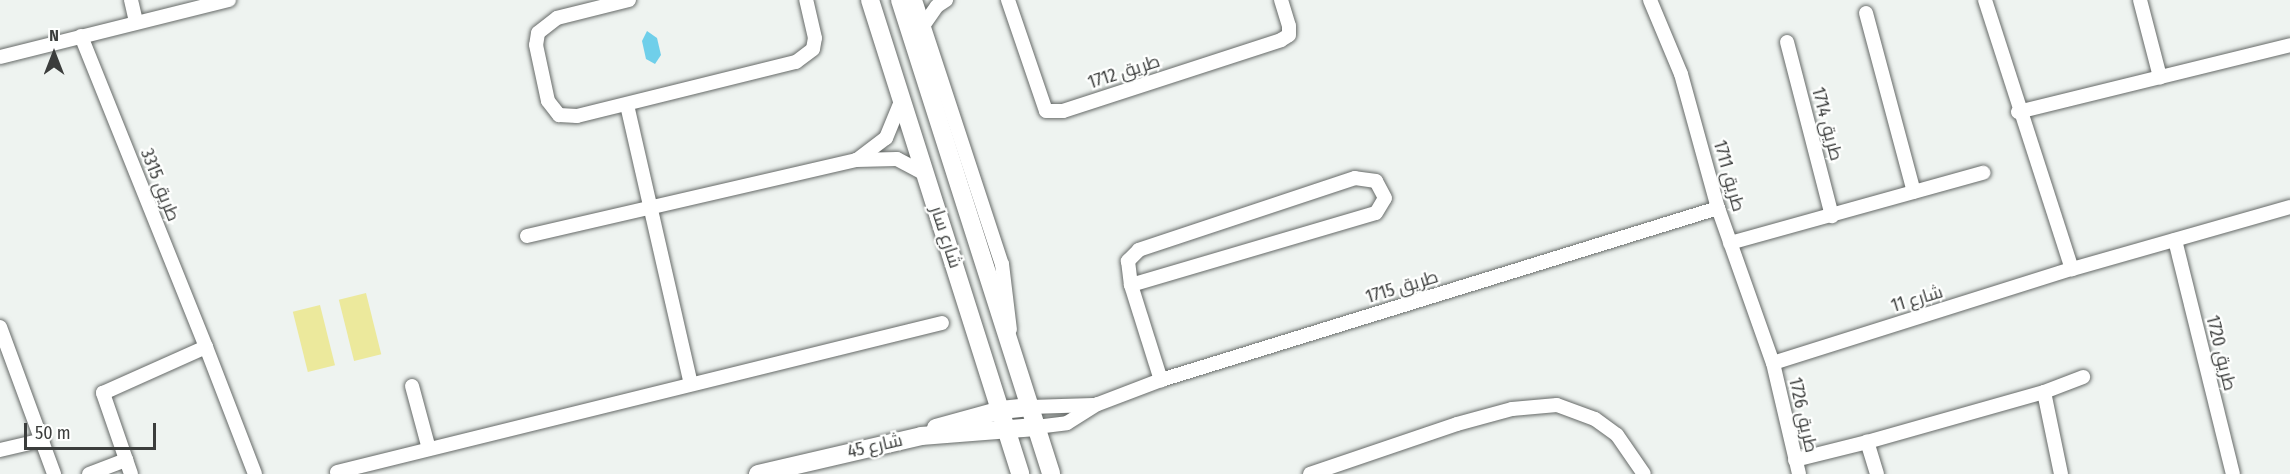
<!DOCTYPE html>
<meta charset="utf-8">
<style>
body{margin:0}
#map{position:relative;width:2290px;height:474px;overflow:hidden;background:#eef3f0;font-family:"Fira Sans Condensed",Cairo,sans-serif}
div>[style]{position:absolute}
.green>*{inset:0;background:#ece99c;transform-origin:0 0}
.water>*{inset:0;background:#6fcfea}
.roads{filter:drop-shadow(0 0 2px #666a68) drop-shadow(0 0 2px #666a68)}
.minor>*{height:14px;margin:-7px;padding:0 7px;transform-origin:7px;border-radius:7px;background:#fff}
.tertiary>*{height:18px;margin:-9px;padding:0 9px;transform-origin:9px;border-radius:9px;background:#fff}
span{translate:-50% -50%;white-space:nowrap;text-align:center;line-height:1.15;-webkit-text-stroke:4.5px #fefffe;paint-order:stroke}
.street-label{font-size:18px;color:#3b3d3c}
.north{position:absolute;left:24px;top:24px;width:60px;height:60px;-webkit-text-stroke:4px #fefffe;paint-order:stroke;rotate:0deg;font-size:16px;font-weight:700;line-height:24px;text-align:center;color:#3b3d3c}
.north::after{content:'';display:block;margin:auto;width:21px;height:27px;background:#3b3d3c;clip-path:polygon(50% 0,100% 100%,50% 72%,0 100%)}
.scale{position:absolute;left:24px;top:423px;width:132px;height:27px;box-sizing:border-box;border:3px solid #3b3d3c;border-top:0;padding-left:8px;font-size:18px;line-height:21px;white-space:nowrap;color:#3b3d3c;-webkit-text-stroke:4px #fefffe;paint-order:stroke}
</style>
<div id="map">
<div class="green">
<div style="left:366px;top:293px;width:63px;height:28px;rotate:76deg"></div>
<div style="left:320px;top:305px;width:62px;height:28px;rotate:76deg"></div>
</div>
<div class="water">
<div style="clip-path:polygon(647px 31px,657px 38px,661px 55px,655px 64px,646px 59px,642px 41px)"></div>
</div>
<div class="roads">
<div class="minor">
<div style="left:131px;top:0;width:23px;rotate:77deg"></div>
<div style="left:629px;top:0;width:74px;rotate:166deg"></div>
<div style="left:557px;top:18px;width:24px;rotate:142deg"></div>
<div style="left:538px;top:33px;width:12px;rotate:99deg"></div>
<div style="left:536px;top:45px;width:57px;rotate:77.9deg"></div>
<div style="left:548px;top:101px;width:18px;rotate:52deg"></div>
<div style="left:559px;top:115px;width:18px;rotate:3deg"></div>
<div style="left:577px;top:116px;width:226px;rotate:-13.9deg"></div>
<div style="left:796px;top:62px;width:21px;rotate:-37deg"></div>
<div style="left:813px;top:49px;width:11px;rotate:-80deg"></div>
<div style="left:815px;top:38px;width:39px;rotate:-103deg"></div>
<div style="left:915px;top:0;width:278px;rotate:71.8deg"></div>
<div style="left:1002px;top:264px;width:66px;rotate:83.1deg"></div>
<div style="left:1008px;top:0;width:117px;rotate:71.1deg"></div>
<div style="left:1046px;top:111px;width:17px"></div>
<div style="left:1063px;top:111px;width:229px;rotate:-18deg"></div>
<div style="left:1281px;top:40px;width:9px;rotate:-32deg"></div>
<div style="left:1289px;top:35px;width:9px;rotate:-90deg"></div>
<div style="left:1289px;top:26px;width:27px;rotate:-107deg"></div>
<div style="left:1650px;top:0;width:80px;rotate:67.3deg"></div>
<div style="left:1681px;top:74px;width:139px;rotate:74.6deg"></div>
<div style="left:1718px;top:208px;width:164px;rotate:70.5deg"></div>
<div style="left:1773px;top:363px;width:114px;rotate:76.8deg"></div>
<div style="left:1985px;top:0;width:283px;rotate:72.1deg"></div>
<div style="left:2140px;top:0;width:80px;rotate:75.4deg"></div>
<div style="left:1866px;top:13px;width:185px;rotate:75deg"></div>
<div style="left:923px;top:26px;width:24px;rotate:-55deg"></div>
<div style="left:937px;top:6px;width:11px;rotate:-34deg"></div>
<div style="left:81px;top:36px;width:335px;rotate:68.1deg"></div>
<div style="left:1787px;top:42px;width:180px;rotate:75.5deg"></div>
<div style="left:0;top:57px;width:236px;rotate:-14deg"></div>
<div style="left:627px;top:105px;width:286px;rotate:77.1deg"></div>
<div style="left:2018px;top:112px;width:280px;rotate:-13.8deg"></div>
<div style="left:858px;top:159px;width:35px;rotate:-37deg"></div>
<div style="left:886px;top:138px;width:42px;rotate:-67.7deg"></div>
<div style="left:527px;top:236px;width:338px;rotate:-13deg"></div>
<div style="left:856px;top:160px;width:41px;rotate:-1.4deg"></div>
<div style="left:897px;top:159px;width:32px;rotate:28deg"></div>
<div style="left:2175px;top:240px;width:241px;rotate:76.1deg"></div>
<div style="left:1730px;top:243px;width:263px;rotate:-15.5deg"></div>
<div style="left:1131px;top:285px;width:255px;rotate:-16.4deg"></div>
<div style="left:1376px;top:213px;width:17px;rotate:-59deg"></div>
<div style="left:1385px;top:198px;width:19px;rotate:-118deg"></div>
<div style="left:1376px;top:181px;width:21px;rotate:-172deg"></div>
<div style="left:1355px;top:178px;width:228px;rotate:161.6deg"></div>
<div style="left:1139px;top:250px;width:16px;rotate:135deg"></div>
<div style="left:1128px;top:261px;width:24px;rotate:83deg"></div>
<div style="left:1131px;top:285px;width:100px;rotate:72.5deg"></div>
<div style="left:0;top:327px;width:157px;rotate:69.8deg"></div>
<div style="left:1773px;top:363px;width:313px;rotate:-17.5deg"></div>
<div style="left:2072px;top:269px;width:227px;rotate:-15.9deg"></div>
<div style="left:412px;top:386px;width:65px;rotate:74.9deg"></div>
<div style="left:2044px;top:392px;width:42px;rotate:-21deg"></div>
<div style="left:1030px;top:407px;width:63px;rotate:-1.8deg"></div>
<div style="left:1036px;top:427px;width:31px;rotate:-7deg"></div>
<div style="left:1067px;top:423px;width:36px;rotate:-32deg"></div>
<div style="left:1098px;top:404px;width:67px;rotate:-20.9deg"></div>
<div style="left:1161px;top:380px;width:583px;rotate:-17.16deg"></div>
<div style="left:0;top:450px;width:44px;rotate:-13.1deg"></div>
<div style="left:1795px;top:460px;width:74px;rotate:-14deg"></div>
<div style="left:337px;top:472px;width:623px;rotate:-13.84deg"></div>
<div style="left:89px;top:474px;width:40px;rotate:-21deg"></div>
<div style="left:131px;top:474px;width:86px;rotate:-109.1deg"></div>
<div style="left:103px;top:393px;width:113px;rotate:-24.1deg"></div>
<div style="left:206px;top:347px;width:136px;rotate:68.9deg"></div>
<div style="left:1310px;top:474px;width:155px;rotate:-18.8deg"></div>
<div style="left:1457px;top:424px;width:57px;rotate:-15.3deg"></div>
<div style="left:1512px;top:409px;width:45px;rotate:-5.1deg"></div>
<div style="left:1557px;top:405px;width:40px;rotate:20.2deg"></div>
<div style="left:1595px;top:419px;width:27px;rotate:36deg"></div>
<div style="left:1617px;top:435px;width:47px;rotate:55.3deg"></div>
<div style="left:1877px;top:474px;width:34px;rotate:-107deg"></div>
<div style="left:1867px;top:442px;width:184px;rotate:-15.8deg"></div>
<div style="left:2044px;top:392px;width:84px;rotate:78.3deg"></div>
</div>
<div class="tertiary">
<div style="left:870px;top:0;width:497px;rotate:72.4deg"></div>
<div style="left:900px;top:0;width:497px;rotate:72.3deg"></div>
<div style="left:936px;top:428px;width:67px;rotate:-15.5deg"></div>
<div style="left:1001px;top:410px;width:29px;rotate:-6deg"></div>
<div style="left:758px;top:474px;width:167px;rotate:-13.1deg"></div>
<div style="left:921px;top:436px;width:115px;rotate:-4.5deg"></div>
</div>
</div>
<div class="street-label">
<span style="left:1124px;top:72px;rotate:-18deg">طريق 1712</span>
<span style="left:1827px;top:124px;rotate:75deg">طريق 1714</span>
<span style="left:1729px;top:176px;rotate:74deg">طريق 1711</span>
<span style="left:160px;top:185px;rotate:68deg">طريق 3315</span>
<span style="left:946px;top:237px;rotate:72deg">شارع سار</span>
<span style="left:1402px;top:287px;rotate:-17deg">طريق 1715</span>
<span style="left:1917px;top:299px;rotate:-17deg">شارع 11</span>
<span style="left:2221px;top:353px;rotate:76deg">طريق 1720</span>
<span style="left:1803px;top:415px;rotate:77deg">طريق 1726</span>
<span style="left:875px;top:446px;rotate:-13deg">شارع 45</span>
</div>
<div class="north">N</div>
<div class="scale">50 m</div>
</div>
